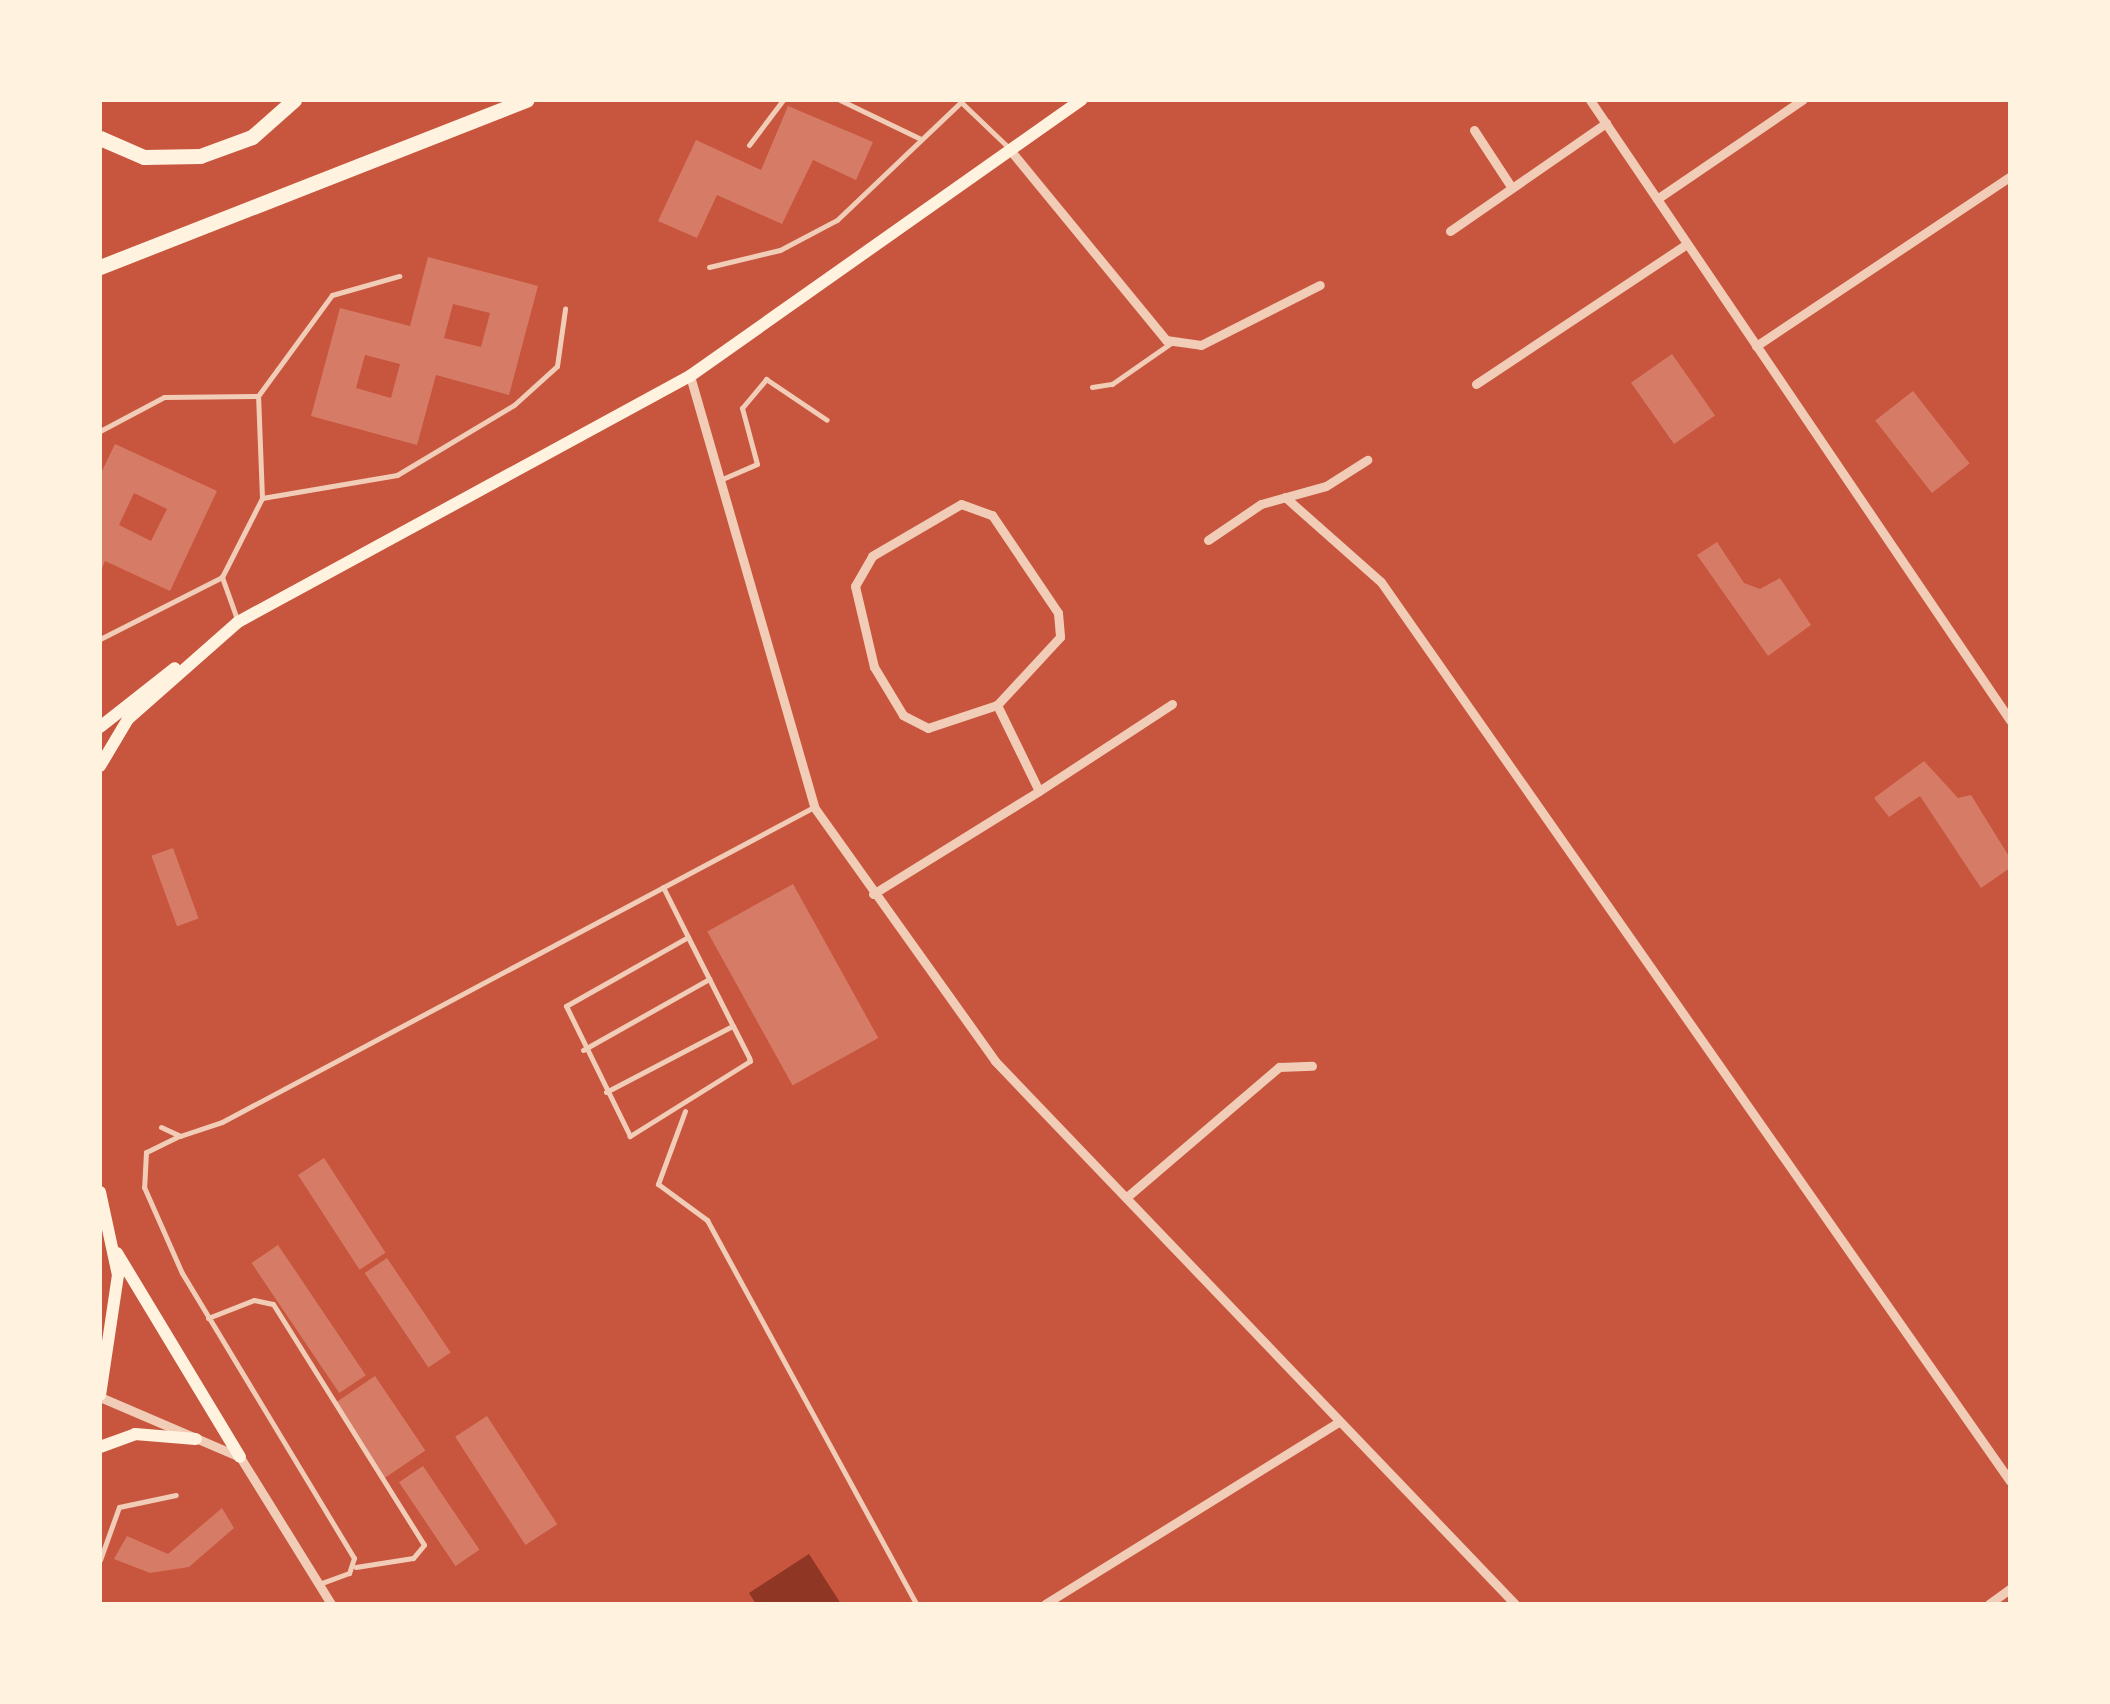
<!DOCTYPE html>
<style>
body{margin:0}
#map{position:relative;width:2110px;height:1704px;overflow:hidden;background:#c8553d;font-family:"Fira Sans",sans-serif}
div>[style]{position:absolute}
.water>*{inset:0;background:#8f3625}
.building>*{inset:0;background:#d67c66;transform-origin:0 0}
.service>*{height:5px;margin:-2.5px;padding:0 2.5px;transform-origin:2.5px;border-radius:2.5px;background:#f1ccb7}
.minor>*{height:9px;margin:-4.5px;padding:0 4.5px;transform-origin:4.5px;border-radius:4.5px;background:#f1ccb7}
.secondary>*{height:12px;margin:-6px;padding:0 6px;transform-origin:6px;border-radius:6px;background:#fff3e0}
.motorway>*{height:15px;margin:-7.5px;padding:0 7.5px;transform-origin:7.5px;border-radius:7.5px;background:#fff3e0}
span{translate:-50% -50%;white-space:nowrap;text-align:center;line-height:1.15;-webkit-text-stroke:10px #fff3e0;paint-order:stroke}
.frame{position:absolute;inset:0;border:102px solid #fff3e0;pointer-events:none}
</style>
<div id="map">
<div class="water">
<div style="clip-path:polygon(809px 1554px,841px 1604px,756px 1604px,749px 1593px)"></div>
</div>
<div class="building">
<div style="clip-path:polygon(788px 106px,873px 142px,856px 180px,813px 160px,782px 224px,717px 195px,697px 238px,658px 221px,696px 140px,761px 170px)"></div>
<div style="clip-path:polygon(evenodd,428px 257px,538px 286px,509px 395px,436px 375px,417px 445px,311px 416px,340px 308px,410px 326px,428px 257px,453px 304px,490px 313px,481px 347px,444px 338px,453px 304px,428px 257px,365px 355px,400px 364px,391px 398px,356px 388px,365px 355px)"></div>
<div style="left:1672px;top:354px;width:75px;height:50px;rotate:55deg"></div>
<div style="left:1913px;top:391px;width:92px;height:48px;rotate:52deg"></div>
<div style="clip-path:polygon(evenodd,115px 444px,217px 491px,170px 591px,105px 561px,100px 573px,100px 475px,115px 444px,134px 493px,167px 509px,151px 541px,119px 525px,134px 493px)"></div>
<div style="clip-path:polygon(1717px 542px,1744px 583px,1760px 589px,1780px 578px,1811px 625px,1768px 656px,1697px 555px)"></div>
<div style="clip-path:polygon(1924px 761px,1958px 798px,1971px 795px,2010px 858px,2010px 868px,1981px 888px,1920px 796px,1889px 817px,1874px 798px)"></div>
<div style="left:173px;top:848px;width:75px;height:23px;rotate:70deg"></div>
<div style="left:793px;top:884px;width:176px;height:98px;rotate:61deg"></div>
<div style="left:324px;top:1158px;width:113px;height:31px;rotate:57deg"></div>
<div style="left:278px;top:1245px;width:157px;height:32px;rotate:56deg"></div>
<div style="left:387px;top:1258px;width:114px;height:27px;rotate:56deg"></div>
<div style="left:375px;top:1376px;width:90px;height:50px;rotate:56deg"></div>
<div style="left:487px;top:1416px;width:129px;height:38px;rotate:57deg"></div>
<div style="left:423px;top:1466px;width:101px;height:29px;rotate:56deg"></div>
<div style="clip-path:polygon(222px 1508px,234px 1528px,189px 1567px,150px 1573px,114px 1559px,127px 1536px,168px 1554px)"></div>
</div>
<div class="service">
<div style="left:840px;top:100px;width:88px;rotate:25.7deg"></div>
<div style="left:962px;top:103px;width:64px;rotate:43.7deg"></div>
<div style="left:749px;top:145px;width:56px;rotate:-52.9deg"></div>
<div style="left:709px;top:267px;width:73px;rotate:-13.5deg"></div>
<div style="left:780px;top:250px;width:64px;rotate:-27.8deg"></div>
<div style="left:837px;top:220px;width:171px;rotate:-43.6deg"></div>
<div style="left:1092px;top:387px;width:20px;rotate:-9deg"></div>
<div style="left:1112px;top:384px;width:72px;rotate:-34.8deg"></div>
<div style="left:100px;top:431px;width:72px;rotate:-28deg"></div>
<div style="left:164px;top:397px;width:94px;rotate:-0.6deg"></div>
<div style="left:720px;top:480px;width:40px;rotate:-23.4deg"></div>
<div style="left:757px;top:464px;width:58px;rotate:-105deg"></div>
<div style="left:742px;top:408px;width:38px;rotate:-50deg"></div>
<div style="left:766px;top:379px;width:73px;rotate:33.9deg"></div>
<div style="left:262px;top:498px;width:102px;rotate:-92.2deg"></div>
<div style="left:258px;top:396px;width:125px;rotate:-53.8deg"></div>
<div style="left:332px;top:295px;width:70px;rotate:-15.8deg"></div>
<div style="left:237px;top:619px;width:45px;rotate:-109.7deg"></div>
<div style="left:222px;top:577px;width:89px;rotate:-63.1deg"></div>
<div style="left:262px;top:498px;width:137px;rotate:-9.7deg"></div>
<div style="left:397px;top:475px;width:136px;rotate:-30.9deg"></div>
<div style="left:514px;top:405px;width:58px;rotate:-42.2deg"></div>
<div style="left:557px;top:366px;width:58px;rotate:-82deg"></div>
<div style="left:100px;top:639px;width:137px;rotate:-26.9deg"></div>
<div style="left:663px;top:887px;width:56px;rotate:63.4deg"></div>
<div style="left:688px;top:937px;width:100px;rotate:63.2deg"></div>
<div style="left:733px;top:1026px;width:36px;rotate:63deg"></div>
<div style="left:749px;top:1058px;width:3px;rotate:72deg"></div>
<div style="left:750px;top:1061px;width:142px;rotate:148deg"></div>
<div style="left:630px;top:1136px;width:145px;rotate:-116.2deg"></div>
<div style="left:566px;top:1006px;width:140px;rotate:-29.5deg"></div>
<div style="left:583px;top:1050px;width:145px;rotate:-29.4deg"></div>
<div style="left:606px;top:1092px;width:142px;rotate:-27.6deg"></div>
<div style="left:685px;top:1111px;width:78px;rotate:110.3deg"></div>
<div style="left:658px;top:1184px;width:61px;rotate:36.3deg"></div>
<div style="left:707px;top:1220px;width:437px;rotate:61.4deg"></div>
<div style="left:161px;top:1127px;width:21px;rotate:25deg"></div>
<div style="left:180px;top:1136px;width:44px;rotate:-18.4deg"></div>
<div style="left:222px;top:1122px;width:671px;rotate:-28.02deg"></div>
<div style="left:177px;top:1137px;width:34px;rotate:154deg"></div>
<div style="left:146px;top:1152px;width:35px;rotate:93deg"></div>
<div style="left:144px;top:1187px;width:94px;rotate:66.2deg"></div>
<div style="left:182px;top:1273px;width:333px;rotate:58.9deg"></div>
<div style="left:354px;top:1558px;width:16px;rotate:108deg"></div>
<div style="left:349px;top:1573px;width:33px;rotate:160deg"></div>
<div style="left:208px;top:1318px;width:49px;rotate:-21.4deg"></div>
<div style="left:254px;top:1300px;width:19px;rotate:12deg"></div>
<div style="left:273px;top:1304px;width:284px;rotate:57.9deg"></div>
<div style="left:424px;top:1545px;width:17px;rotate:130deg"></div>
<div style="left:413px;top:1558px;width:58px;rotate:171deg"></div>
<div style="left:100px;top:1560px;width:56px;rotate:-70.3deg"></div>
<div style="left:119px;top:1507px;width:58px;rotate:-11.9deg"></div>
</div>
<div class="minor">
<div style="left:1590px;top:100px;width:749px;rotate:55.89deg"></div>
<div style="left:1474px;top:130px;width:69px;rotate:56.8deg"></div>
<div style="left:1010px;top:150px;width:246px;rotate:50.6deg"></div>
<div style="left:1166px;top:340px;width:35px;rotate:8deg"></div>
<div style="left:1201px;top:345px;width:133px;rotate:-26.8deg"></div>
<div style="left:1657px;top:199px;width:176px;rotate:-34.3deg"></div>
<div style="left:1450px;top:231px;width:190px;rotate:-34.7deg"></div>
<div style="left:1756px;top:346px;width:304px;rotate:-33.7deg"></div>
<div style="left:690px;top:376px;width:448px;rotate:73.9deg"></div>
<div style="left:814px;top:807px;width:312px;rotate:54.5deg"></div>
<div style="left:995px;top:1061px;width:752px;rotate:46.24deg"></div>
<div style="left:1476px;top:384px;width:253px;rotate:-33.6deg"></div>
<div style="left:1285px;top:497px;width:128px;rotate:41.5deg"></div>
<div style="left:1381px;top:582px;width:1097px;rotate:55.02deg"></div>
<div style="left:961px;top:504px;width:33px;rotate:20deg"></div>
<div style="left:992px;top:515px;width:118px;rotate:56deg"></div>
<div style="left:1058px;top:613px;width:24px;rotate:85deg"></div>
<div style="left:1060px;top:637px;width:93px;rotate:132.8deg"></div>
<div style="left:997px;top:705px;width:73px;rotate:161.6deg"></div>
<div style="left:928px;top:728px;width:28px;rotate:-153deg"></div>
<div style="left:903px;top:715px;width:56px;rotate:-121.1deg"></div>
<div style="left:874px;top:667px;width:83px;rotate:-103.2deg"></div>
<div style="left:855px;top:586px;width:34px;rotate:-60deg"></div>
<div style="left:872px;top:556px;width:103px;rotate:-30.3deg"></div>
<div style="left:1208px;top:540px;width:64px;rotate:-34.2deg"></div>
<div style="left:1261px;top:504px;width:67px;rotate:-15.5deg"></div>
<div style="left:1326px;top:486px;width:49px;rotate:-32.4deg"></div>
<div style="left:1039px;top:791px;width:159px;rotate:-33.2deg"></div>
<div style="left:873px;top:894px;width:195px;rotate:-31.8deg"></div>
<div style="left:1039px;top:791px;width:96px;rotate:-116deg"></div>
<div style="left:1128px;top:1196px;width:199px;rotate:-40.5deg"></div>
<div style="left:1279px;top:1067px;width:33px;rotate:-2deg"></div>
<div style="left:100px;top:1397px;width:152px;rotate:23.2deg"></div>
<div style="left:240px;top:1457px;width:173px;rotate:58.2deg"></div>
<div style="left:1045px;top:1604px;width:345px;rotate:-31.8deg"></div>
<div style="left:1989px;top:1604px;width:26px;rotate:-36deg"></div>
</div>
<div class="secondary">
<div style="left:100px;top:727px;width:95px;rotate:-38.2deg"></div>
<div style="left:100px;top:766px;width:55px;rotate:-59.2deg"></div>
<div style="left:128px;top:719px;width:147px;rotate:-41.4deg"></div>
<div style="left:238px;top:622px;width:515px;rotate:-28.56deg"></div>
<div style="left:690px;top:376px;width:479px;rotate:-35.2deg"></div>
<div style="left:100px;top:1192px;width:85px;rotate:77.8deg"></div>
<div style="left:118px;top:1275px;width:121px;rotate:98.5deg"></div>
<div style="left:117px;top:1253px;width:238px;rotate:58.9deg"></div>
<div style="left:100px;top:1447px;width:37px;rotate:-20deg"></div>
<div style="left:135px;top:1434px;width:61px;rotate:4.7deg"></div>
</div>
<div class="motorway">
<div style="left:100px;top:138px;width:48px;rotate:23.4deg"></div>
<div style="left:144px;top:157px;width:56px;rotate:-1deg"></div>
<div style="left:200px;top:156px;width:55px;rotate:-20.1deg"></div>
<div style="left:252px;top:137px;width:56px;rotate:-41.4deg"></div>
<div style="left:100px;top:267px;width:458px;rotate:-21.4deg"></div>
</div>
<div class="frame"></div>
</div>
